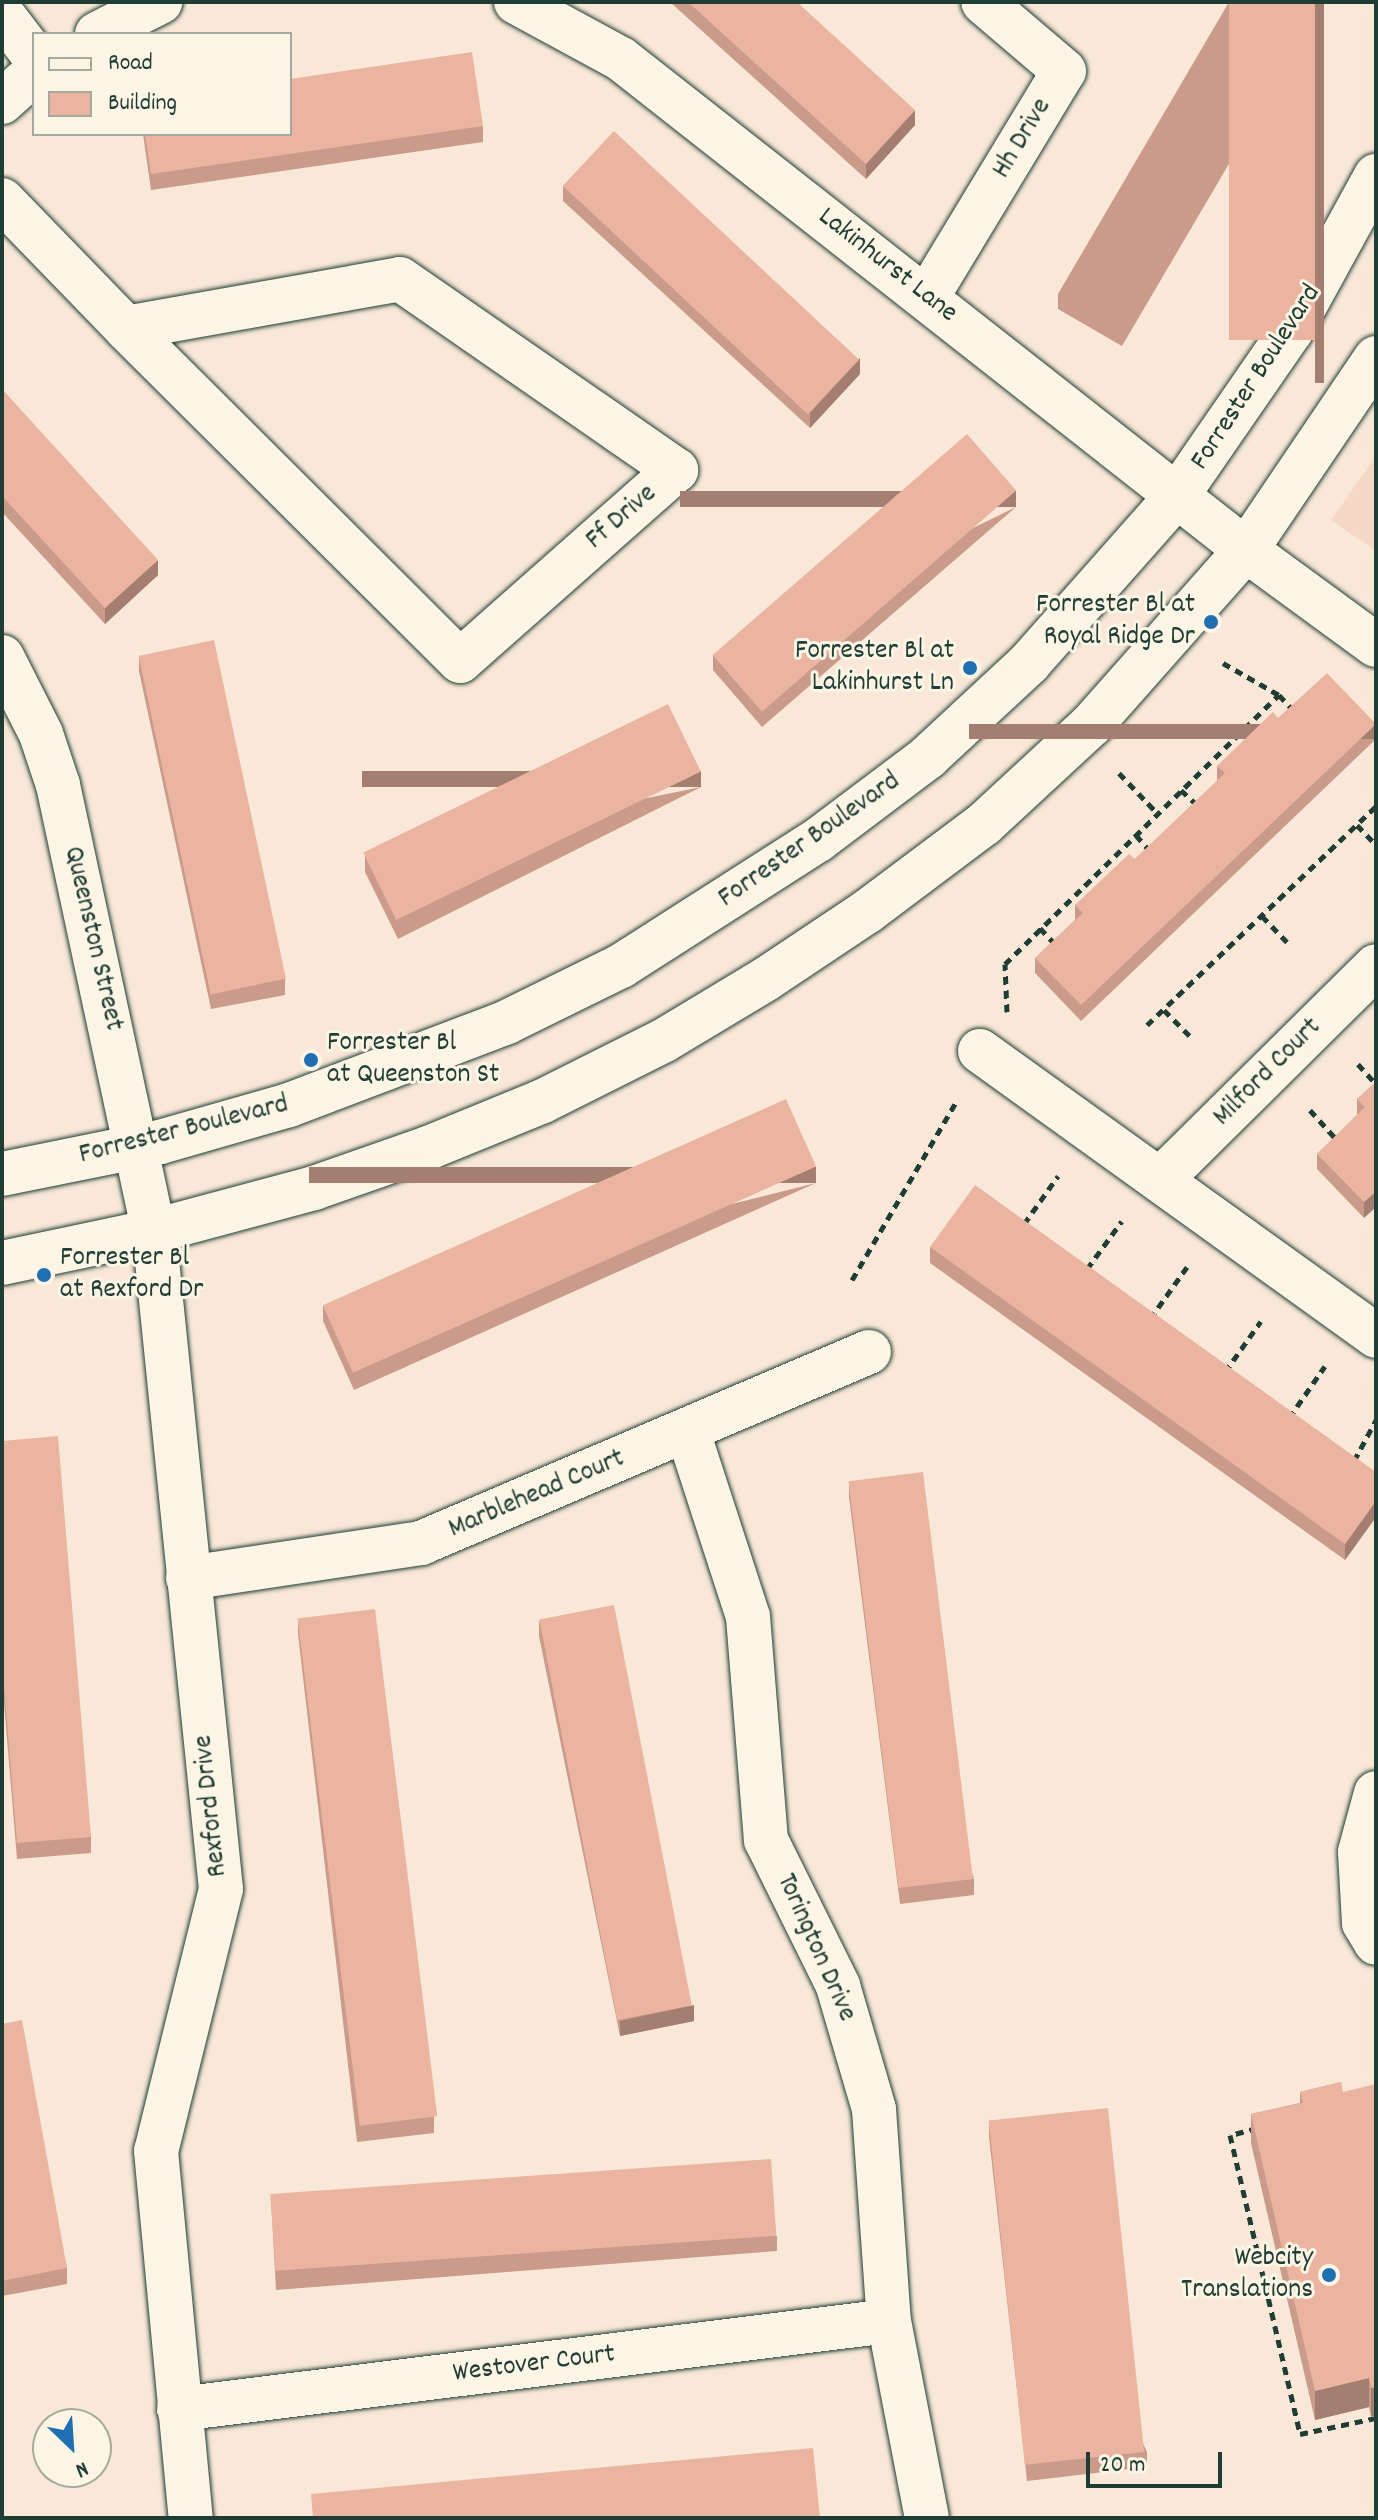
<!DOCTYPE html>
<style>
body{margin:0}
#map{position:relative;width:1378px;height:2520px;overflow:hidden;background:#f9e8d7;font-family:Dekko,sans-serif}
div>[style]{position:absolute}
.built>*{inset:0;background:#f5d8c6}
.path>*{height:5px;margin-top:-2.5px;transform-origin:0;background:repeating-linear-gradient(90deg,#1f3d34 0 8px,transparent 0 14px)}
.roads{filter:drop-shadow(0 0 2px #1f3d34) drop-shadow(0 0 2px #1f3d34)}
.minor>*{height:44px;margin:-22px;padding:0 22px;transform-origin:22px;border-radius:22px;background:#fcf5e5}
.tertiary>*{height:44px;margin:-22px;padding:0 22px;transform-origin:22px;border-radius:22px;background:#fcf5e5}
.wall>*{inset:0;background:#ca9b8a}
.shaded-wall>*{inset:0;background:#a47e70;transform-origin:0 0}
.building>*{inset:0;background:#ebb4a0;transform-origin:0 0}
.dots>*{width:22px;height:22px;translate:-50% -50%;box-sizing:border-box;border:4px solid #fcf5e5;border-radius:50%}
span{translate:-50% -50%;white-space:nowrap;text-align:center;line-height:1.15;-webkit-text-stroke:6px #fcf5e5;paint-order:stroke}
.street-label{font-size:28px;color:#1f3d34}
.poi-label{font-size:28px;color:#1f3d34}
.right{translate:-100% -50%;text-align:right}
.left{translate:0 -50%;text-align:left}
.frame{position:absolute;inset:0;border:4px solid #1f3d34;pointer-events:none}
.legend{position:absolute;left:32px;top:32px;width:260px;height:104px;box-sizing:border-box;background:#fcf5e5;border:2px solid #a4ab9e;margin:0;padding:10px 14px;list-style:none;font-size:24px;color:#1f3d34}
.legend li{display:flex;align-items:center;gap:16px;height:40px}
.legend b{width:40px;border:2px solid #a4ab9e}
.north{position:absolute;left:32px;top:2408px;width:80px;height:80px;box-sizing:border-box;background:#fcf5e5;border:2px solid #a4ab9e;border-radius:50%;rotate:155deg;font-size:22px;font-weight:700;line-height:32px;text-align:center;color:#1f3d34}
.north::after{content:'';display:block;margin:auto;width:28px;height:36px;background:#1f6fb2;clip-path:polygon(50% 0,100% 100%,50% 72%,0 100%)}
.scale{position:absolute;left:1086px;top:2452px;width:136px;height:36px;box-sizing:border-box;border:4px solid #1f3d34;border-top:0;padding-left:10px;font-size:24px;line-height:28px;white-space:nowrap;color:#1f3d34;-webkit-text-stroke:6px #fcf5e5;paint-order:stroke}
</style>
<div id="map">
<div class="built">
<div style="clip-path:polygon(1376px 456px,1376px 551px,1331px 520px)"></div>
</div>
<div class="path">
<div style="left:1223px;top:663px;width:64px;rotate:29.7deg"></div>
<div style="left:1279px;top:695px;width:22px;rotate:47deg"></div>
<div style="left:1119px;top:773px;width:57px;rotate:46.4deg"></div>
<div style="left:1181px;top:790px;width:23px;rotate:43deg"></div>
<div style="left:1357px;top:825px;width:28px;rotate:46deg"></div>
<div style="left:1136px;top:835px;width:23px;rotate:49deg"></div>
<div style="left:1262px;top:916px;width:36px;rotate:46deg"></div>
<div style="left:1040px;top:928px;width:23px;rotate:47deg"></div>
<div style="left:1164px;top:1010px;width:37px;rotate:45deg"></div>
<div style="left:1007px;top:1012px;width:48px;rotate:-92.4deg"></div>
<div style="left:1005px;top:964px;width:384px;rotate:-44.5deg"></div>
<div style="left:1147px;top:1025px;width:317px;rotate:-43.7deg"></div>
<div style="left:1358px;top:1064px;width:27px;rotate:48deg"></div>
<div style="left:1310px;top:1110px;width:39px;rotate:48deg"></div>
<div style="left:1024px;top:1224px;width:59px;rotate:-54.7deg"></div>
<div style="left:1087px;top:1269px;width:59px;rotate:-53.9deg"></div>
<div style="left:852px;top:1280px;width:208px;rotate:-59.7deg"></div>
<div style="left:1150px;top:1319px;width:64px;rotate:-54.6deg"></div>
<div style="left:1225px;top:1372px;width:62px;rotate:-54.8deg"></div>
<div style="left:1289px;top:1418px;width:63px;rotate:-55.3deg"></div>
<div style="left:1354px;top:1461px;width:47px;rotate:-61.8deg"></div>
<div style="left:1257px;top:2128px;width:28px;rotate:165deg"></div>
<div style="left:1230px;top:2135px;width:307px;rotate:76.8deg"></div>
<div style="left:1300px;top:2434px;width:78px;rotate:-11.9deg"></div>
</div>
<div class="roads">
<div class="minor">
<div style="left:516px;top:2px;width:119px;rotate:28.5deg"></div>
<div style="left:621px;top:59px;width:795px;rotate:38.15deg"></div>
<div style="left:1246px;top:550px;width:161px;rotate:36.2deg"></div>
<div style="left:2px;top:14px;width:53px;rotate:52.7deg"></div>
<div style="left:97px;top:34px;width:71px;rotate:-26.9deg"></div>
<div style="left:2px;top:102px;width:43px;rotate:-42.2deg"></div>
<div style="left:2px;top:200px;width:178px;rotate:45.9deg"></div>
<div style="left:400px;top:279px;width:336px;rotate:34.7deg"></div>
<div style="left:676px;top:470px;width:288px;rotate:138.5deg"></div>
<div style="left:460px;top:661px;width:472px;rotate:-135.1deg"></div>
<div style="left:126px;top:328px;width:278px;rotate:-10.1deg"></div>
<div style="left:927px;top:297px;width:264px;rotate:-58.8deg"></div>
<div style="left:1064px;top:71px;width:106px;rotate:-139.6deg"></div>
<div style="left:2px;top:657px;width:86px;rotate:63.1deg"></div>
<div style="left:41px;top:734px;width:54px;rotate:71.6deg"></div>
<div style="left:58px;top:785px;width:456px;rotate:77.9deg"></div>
<div style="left:154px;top:1231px;width:661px;rotate:84.19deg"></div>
<div style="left:221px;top:1889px;width:270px;rotate:103.9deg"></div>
<div style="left:156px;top:2151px;width:369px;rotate:84.6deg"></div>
<div style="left:980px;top:1051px;width:488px;rotate:35.7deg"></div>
<div style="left:1160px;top:1180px;width:304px;rotate:-44.7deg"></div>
<div style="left:688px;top:1432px;width:194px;rotate:72deg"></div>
<div style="left:748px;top:1617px;width:224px;rotate:85.4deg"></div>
<div style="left:766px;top:1840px;width:163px;rotate:63.7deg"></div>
<div style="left:838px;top:1986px;width:128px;rotate:73.7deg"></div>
<div style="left:874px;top:2109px;width:213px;rotate:86deg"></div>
<div style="left:889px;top:2321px;width:201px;rotate:79.1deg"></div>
<div style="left:188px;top:1578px;width:236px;rotate:-8.5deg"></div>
<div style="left:421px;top:1543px;width:487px;rotate:-23.1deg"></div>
<div style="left:1376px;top:1793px;width:61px;rotate:105.2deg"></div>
<div style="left:1360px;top:1852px;width:71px;rotate:86.8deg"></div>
<div style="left:1364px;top:1923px;width:23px;rotate:59deg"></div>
<div style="left:179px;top:2409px;width:715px;rotate:-7.07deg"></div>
</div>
<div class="tertiary">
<div style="left:2px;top:1174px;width:161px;rotate:-11.4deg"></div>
<div style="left:160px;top:1142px;width:134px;rotate:-16deg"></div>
<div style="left:289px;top:1105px;width:233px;rotate:-20.8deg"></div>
<div style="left:507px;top:1022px;width:127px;rotate:-26.2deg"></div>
<div style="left:621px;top:966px;width:234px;rotate:-32.6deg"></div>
<div style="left:818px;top:840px;width:138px;rotate:-37deg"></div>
<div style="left:928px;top:757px;width:138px;rotate:-42.9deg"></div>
<div style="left:1029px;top:663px;width:223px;rotate:-48.5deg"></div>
<div style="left:1177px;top:496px;width:201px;rotate:-55.4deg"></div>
<div style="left:1291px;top:331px;width:177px;rotate:-61.3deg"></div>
<div style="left:2px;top:1263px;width:155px;rotate:-11.9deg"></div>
<div style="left:154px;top:1231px;width:166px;rotate:-15deg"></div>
<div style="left:314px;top:1188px;width:121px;rotate:-19.3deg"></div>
<div style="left:428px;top:1148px;width:124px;rotate:-22.2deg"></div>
<div style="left:543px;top:1101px;width:134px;rotate:-26.6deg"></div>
<div style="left:663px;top:1041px;width:120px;rotate:-31deg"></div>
<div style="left:766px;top:979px;width:123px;rotate:-33.7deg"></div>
<div style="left:868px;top:911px;width:145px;rotate:-36.9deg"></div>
<div style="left:984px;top:824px;width:146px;rotate:-42.8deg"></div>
<div style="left:1091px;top:725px;width:234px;rotate:-48.5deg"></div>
<div style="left:1246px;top:550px;width:232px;rotate:-55.9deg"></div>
</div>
</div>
<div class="wall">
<div style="clip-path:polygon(670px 2px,797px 2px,915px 125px,866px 179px)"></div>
<div style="clip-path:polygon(1229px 2px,1324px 2px,1122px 346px,1058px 309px,1058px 294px)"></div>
<div style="clip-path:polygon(483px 126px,483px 142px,151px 190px,143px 134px,290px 134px)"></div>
<div style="clip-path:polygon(563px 186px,860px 374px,810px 428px,563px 201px)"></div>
<div style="clip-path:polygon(2px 389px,158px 575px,105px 624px,2px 512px)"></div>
<div style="clip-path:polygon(1016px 507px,762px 727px,713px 670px,713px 655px)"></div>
<div style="clip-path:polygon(139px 656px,285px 979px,285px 995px,211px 1009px,139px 671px)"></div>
<div style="clip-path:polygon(1278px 718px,1376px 739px,1081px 1021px,1035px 973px,1035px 958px,1075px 920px,1075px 905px,1135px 859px,1217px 781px,1217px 766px)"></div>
<div style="clip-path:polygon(701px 787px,398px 939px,365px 872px,365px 856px)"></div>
<div style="clip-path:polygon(1376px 1082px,1364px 1218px,1317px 1169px,1317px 1154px,1357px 1115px,1357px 1099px)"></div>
<div style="clip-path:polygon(816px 1183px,354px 1390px,323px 1321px,323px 1306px)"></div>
<div style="clip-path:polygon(930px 1247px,1376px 1472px,1376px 1517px,1345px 1560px,930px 1263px)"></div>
<div style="clip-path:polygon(2px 1441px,91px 1837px,91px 1853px,17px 1859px,2px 1679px)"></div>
<div style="clip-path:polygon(849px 1481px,974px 1879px,974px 1895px,900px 1904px,849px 1497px)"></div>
<div style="clip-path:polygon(298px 1619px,434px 2117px,434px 2133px,357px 2142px,298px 1634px)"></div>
<div style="clip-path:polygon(539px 1620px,694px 2021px,620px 2036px,539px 1636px)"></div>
<div style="clip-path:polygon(2px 2024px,67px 2268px,67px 2284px,2px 2296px)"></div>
<div style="clip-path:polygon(1341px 2082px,1376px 2416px,1371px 2417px,1369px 2407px,1315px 2420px,1251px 2143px,1251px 2114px,1300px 2103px,1300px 2092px)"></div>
<div style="clip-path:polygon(989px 2121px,1147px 2452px,1147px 2467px,1027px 2481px,989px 2137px)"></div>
<div style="clip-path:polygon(271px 2198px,777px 2236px,777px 2251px,276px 2290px)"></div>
</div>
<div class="shaded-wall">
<div style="left:1315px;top:2px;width:9px;height:381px"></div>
<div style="clip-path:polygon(915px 110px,915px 125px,866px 179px,866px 164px)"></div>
<div style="clip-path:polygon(860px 358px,860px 374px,810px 428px,810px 413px)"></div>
<div style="left:1016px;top:491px;width:16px;height:336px;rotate:90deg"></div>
<div style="clip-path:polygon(158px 560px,158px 575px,105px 624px,105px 608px)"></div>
<div style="left:1376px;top:724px;width:15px;height:407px;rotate:90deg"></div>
<div style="left:701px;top:771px;width:16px;height:339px;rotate:90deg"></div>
<div style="left:816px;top:1167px;width:16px;height:507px;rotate:90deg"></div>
<div style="clip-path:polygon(1376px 1191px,1376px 1207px,1364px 1218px,1364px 1202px)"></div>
<div style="clip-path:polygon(1376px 1501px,1376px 1517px,1345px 1560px,1345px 1544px)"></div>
<div style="clip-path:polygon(694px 2005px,694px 2021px,620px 2036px,620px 2021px)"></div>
<div style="clip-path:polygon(1369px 2378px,1369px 2407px,1315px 2420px,1315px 2391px)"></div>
<div style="left:1376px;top:2387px;width:29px;height:5px;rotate:90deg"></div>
</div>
<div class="building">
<div style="clip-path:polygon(688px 2px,797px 2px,915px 110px,866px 164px)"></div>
<div style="left:1229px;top:2px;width:86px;height:338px"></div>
<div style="clip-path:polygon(472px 52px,483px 126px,151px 174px,145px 134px,290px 134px,290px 79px)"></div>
<div style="left:614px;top:131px;width:335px;height:75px;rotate:43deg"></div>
<div style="clip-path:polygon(2px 389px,158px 560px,105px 608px,2px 496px)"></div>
<div style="left:967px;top:434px;width:75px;height:337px;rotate:49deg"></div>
<div style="left:214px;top:640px;width:346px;height:77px;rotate:78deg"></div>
<div style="clip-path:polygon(1327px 673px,1376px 724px,1081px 1005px,1035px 958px,1083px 913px,1075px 905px,1129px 854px,1135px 859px,1225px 773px,1217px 766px,1273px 712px,1278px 718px)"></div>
<div style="left:668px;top:704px;width:75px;height:339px;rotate:64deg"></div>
<div style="clip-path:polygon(1376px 1082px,1376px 1191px,1364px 1202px,1317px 1154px,1365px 1107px,1357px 1099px)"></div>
<div style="left:786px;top:1099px;width:74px;height:507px;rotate:66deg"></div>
<div style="clip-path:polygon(975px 1185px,1376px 1472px,1376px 1501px,1345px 1544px,930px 1247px)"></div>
<div style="clip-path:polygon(58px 1436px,91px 1837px,17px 1843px,2px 1663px,2px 1441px)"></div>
<div style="left:923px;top:1472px;width:410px;height:75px;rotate:83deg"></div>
<div style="left:614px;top:1605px;width:408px;height:76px;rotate:79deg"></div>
<div style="left:375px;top:1609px;width:511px;height:78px;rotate:83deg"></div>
<div style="clip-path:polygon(22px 2020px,67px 2268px,2px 2281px,2px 2024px)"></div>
<div style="clip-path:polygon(1341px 2082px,1343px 2092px,1376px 2084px,1376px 2387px,1371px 2388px,1369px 2378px,1315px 2391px,1251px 2114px,1303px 2103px,1300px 2092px)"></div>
<div style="left:1108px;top:2108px;width:346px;height:120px;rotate:84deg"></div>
<div style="left:771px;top:2159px;width:77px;height:502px;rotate:86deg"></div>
<div style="clip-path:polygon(813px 2448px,820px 2518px,313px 2518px,311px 2494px)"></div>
</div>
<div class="dots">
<div style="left:1211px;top:622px;background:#1f6fb2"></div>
<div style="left:970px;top:668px;background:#1f6fb2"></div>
<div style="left:311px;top:1060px;background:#1f6fb2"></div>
<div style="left:44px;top:1275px;background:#1f6fb2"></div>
<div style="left:1329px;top:2275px;background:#1f6fb2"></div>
</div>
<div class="street-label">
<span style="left:1023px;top:139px;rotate:-59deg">Hh Drive</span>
<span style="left:887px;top:266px;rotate:38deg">Lakinhurst Lane</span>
<span style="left:1257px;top:378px;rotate:-57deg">Forrester Boulevard</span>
<span style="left:622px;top:518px;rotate:-41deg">Ff Drive</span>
<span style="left:810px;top:841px;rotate:-35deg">Forrester Boulevard</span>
<span style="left:92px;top:939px;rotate:77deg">Queenston Street</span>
<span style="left:1268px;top:1073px;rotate:-45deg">Milford Court</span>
<span style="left:184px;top:1131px;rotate:-14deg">Forrester Boulevard</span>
<span style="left:537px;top:1495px;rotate:-23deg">Marblehead Court</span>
<span style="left:212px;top:1806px;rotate:-96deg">Rexford Drive</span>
<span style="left:815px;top:1948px;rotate:66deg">Torington Drive</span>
<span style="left:534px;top:2365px;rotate:-7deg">Westover Court</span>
</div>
<div class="poi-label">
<span class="right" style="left:1195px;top:622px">Forrester Bl at<br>Royal Ridge Dr</span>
<span class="right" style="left:954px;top:668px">Forrester Bl at<br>Lakinhurst Ln</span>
<span class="left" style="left:327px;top:1060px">Forrester Bl<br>at Queenston St</span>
<span class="left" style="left:60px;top:1275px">Forrester Bl<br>at Rexford Dr</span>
<span class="right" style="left:1313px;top:2275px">Webcity<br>Translations</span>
</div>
<div class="frame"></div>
<ul class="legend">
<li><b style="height:10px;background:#fcf5e5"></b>Road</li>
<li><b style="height:22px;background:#ebb4a0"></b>Building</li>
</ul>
<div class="north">N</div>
<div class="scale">20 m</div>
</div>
